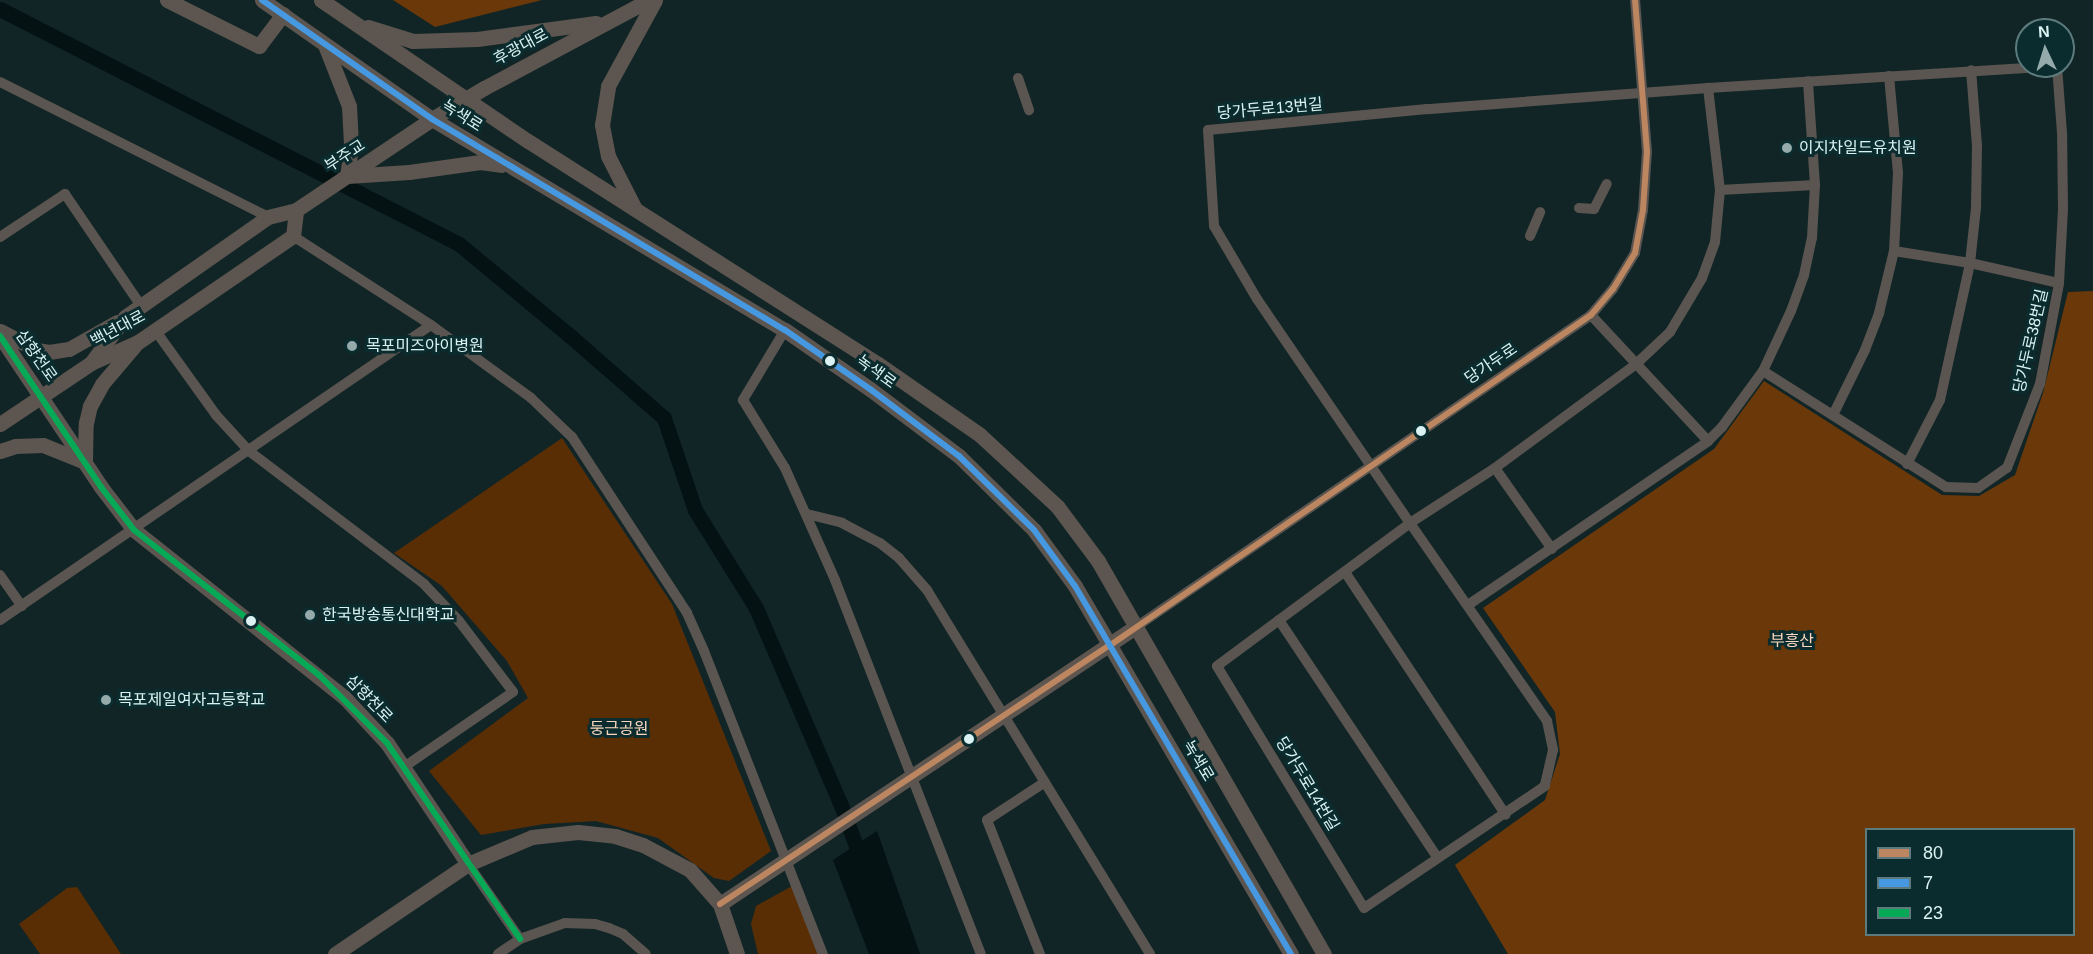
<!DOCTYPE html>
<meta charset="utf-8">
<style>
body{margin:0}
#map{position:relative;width:2093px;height:954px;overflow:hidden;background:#122526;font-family:Helvetica,"Noto Sans KR",sans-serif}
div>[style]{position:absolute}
.green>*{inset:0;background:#5a2e05}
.forest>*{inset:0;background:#6b3809}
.water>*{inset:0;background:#041213}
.canal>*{height:15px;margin:-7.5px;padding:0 7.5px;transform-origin:7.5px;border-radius:7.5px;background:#041213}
.street>*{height:10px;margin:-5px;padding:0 5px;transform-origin:5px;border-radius:5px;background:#5a5550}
.secondary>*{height:15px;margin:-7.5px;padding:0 7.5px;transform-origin:7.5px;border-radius:7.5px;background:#5d554f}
.bus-1>*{height:6px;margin:-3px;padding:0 3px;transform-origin:3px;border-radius:3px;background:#bb8660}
.bus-2>*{height:6px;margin:-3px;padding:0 3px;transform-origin:3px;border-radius:3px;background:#4699e1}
.bus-3>*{height:6px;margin:-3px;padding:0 3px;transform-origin:3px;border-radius:3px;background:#06aa56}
.dots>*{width:16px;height:16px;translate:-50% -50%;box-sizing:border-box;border:3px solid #0a2c2e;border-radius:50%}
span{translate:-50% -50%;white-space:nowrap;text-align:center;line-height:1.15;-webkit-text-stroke:6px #0a2c2e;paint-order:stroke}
.street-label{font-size:16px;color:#daf2f2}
.poi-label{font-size:16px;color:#daf2f2}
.left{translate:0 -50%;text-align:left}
.park-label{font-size:16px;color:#fcd6be}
.legend{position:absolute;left:1865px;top:828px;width:210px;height:108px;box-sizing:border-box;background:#0a2c2e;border:2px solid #5d7b7c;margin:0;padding:8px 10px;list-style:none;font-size:18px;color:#daf2f2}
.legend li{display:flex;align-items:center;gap:12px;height:30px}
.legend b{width:30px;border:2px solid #5d7b7c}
.north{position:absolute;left:2015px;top:18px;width:60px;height:60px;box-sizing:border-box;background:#0a2c2e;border:2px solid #5d7b7c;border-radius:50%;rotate:356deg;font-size:16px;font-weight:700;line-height:24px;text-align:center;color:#daf2f2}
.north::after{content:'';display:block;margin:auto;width:21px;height:27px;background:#94aaab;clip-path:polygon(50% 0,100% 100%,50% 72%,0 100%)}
</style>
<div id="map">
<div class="green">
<div style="clip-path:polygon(562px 438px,672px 604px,771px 851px,729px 881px,714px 878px,658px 838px,596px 821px,544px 824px,481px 835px,429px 771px,528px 698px,507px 661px,442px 586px,394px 553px)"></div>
<div style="clip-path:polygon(792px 886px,819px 954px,758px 954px,751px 924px,756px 906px)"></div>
<div style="clip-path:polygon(77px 887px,121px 954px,40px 954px,19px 924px,67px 888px)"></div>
</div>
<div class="forest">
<div style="clip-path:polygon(393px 0,542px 0,435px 27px)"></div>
<div style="clip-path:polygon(evenodd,2093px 291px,2093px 954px,1508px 954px,1455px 865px,1545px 800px,1560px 754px,1555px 712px,1483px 608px,1714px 449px,1764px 381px,1942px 495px,1979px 496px,2015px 475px,2043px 393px,2068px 292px,2093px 291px,1866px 830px,2074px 830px,2074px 934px,1866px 934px,1866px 830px)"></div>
</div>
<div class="water">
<div style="clip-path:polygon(877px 831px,912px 931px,920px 954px,869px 954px,833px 860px)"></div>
</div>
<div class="canal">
<div style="left:0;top:9px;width:516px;rotate:27.11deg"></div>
<div style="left:459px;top:244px;width:143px;rotate:39.6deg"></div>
<div style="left:569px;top:335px;width:126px;rotate:41.1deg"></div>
<div style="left:664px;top:418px;width:97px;rotate:71.4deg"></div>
<div style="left:695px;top:510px;width:115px;rotate:58.1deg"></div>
<div style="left:756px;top:608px;width:215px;rotate:66.7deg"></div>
<div style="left:841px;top:805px;width:64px;rotate:69.9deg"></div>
</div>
<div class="street">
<div style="left:1889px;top:76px;width:97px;rotate:84.7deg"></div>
<div style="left:1898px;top:173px;width:78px;rotate:92.9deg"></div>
<div style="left:1894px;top:251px;width:77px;rotate:9deg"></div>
<div style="left:1970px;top:263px;width:91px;rotate:12.7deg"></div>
<div style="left:1018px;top:78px;width:34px;rotate:71deg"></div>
<div style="left:0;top:82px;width:300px;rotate:26.7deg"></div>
<div style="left:1708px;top:88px;width:282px;rotate:175.7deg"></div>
<div style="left:1427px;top:109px;width:220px;rotate:174.5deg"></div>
<div style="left:1208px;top:130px;width:96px;rotate:86.4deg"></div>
<div style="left:1214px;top:226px;width:85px;rotate:59.5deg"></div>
<div style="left:1257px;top:299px;width:271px;rotate:55.7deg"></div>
<div style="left:1410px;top:523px;width:241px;rotate:55.3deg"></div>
<div style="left:1547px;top:721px;width:30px;rotate:78deg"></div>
<div style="left:1553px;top:750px;width:37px;rotate:103deg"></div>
<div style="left:1545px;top:786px;width:218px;rotate:146deg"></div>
<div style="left:1364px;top:908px;width:283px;rotate:-121.3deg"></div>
<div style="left:1217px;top:666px;width:240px;rotate:-36.5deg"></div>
<div style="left:1410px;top:523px;width:101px;rotate:-32.9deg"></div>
<div style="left:1495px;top:468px;width:175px;rotate:-36.4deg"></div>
<div style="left:1636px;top:364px;width:47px;rotate:-43.3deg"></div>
<div style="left:1670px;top:332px;width:63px;rotate:-59.3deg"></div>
<div style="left:1702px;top:278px;width:38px;rotate:-70deg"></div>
<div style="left:1715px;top:242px;width:52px;rotate:-84.5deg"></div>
<div style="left:1720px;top:190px;width:103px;rotate:-96.7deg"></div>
<div style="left:1708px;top:88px;width:346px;rotate:-3.6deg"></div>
<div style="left:1720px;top:190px;width:95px;rotate:-3deg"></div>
<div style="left:1579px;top:208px;width:15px;rotate:4deg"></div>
<div style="left:1594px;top:209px;width:28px;rotate:-63deg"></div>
<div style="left:293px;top:236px;width:164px;rotate:32.8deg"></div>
<div style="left:431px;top:325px;width:124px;rotate:36.1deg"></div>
<div style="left:531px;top:398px;width:57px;rotate:43.6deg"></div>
<div style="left:572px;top:437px;width:210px;rotate:56.8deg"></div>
<div style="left:687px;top:613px;width:42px;rotate:65.9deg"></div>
<div style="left:704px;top:651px;width:326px;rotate:68.6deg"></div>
<div style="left:1530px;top:236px;width:26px;rotate:-67deg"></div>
<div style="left:0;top:237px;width:78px;rotate:-33.5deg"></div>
<div style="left:65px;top:194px;width:135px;rotate:55.8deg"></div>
<div style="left:155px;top:330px;width:105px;rotate:54.3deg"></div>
<div style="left:216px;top:415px;width:49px;rotate:47.5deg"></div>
<div style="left:249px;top:451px;width:220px;rotate:37.2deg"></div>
<div style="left:424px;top:584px;width:51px;rotate:46.6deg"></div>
<div style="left:459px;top:621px;width:89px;rotate:52.7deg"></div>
<div style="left:513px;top:692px;width:132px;rotate:145.5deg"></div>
<div style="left:785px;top:330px;width:82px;rotate:121deg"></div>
<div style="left:743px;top:400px;width:80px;rotate:58.3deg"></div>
<div style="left:785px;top:468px;width:123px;rotate:65.9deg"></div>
<div style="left:835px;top:580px;width:401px;rotate:68.7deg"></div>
<div style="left:1763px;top:371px;width:66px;rotate:-65deg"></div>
<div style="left:1791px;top:311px;width:38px;rotate:-70deg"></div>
<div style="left:1804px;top:275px;width:38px;rotate:-78deg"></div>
<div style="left:1812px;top:238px;width:53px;rotate:-86.8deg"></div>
<div style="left:1815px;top:185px;width:104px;rotate:-93.9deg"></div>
<div style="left:1833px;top:415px;width:72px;rotate:-63.8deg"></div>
<div style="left:1865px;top:350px;width:40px;rotate:-69deg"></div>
<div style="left:1879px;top:313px;width:64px;rotate:-76.4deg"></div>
<div style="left:1708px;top:441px;width:20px;rotate:-45deg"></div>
<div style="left:1722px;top:427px;width:69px;rotate:-53.8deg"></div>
<div style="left:1763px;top:371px;width:217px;rotate:32.4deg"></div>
<div style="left:1946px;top:487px;width:32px;rotate:2deg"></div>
<div style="left:1978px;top:488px;width:35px;rotate:-35deg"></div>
<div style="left:2007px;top:468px;width:90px;rotate:-68.6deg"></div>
<div style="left:2040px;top:384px;width:103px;rotate:-79.3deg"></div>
<div style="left:2059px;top:283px;width:73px;rotate:-86.9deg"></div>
<div style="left:2063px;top:210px;width:77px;rotate:-90.7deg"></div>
<div style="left:2062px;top:133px;width:67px;rotate:-94.3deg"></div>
<div style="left:1907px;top:464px;width:72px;rotate:-62.7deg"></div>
<div style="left:1940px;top:400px;width:140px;rotate:-77.6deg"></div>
<div style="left:1970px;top:263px;width:55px;rotate:-83.8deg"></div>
<div style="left:1976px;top:208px;width:62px;rotate:-89.1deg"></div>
<div style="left:1977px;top:146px;width:76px;rotate:-94.5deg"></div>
<div style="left:1495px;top:468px;width:99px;rotate:54.9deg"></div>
<div style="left:807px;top:514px;width:36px;rotate:14deg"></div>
<div style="left:842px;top:523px;width:43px;rotate:27.8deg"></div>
<div style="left:880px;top:543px;width:24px;rotate:38deg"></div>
<div style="left:899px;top:558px;width:43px;rotate:48.8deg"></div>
<div style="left:927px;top:590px;width:427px;rotate:58.5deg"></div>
<div style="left:1345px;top:572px;width:291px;rotate:56.5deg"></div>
<div style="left:0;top:575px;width:38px;rotate:55deg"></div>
<div style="left:1468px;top:605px;width:291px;rotate:-34.3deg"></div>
<div style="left:1708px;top:441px;width:172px;rotate:-132.9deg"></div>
<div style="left:0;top:620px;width:522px;rotate:-34.39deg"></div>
<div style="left:1279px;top:620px;width:286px;rotate:56.3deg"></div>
<div style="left:1136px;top:627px;width:552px;rotate:-34.44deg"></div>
<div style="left:1591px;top:315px;width:34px;rotate:-50deg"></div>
<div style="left:1613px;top:289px;width:42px;rotate:-58.6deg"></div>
<div style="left:1635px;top:253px;width:44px;rotate:-79.5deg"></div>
<div style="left:1643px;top:210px;width:58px;rotate:-86.1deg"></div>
<div style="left:1647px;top:152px;width:152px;rotate:-94.5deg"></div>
<div style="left:468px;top:864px;width:91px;rotate:55.3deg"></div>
<div style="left:498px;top:954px;width:27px;rotate:-34deg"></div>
<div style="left:520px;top:939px;width:48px;rotate:-19.6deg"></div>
<div style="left:565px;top:923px;width:30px;rotate:2deg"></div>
<div style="left:595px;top:924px;width:15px;rotate:16deg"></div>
<div style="left:609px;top:928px;width:15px;rotate:23deg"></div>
<div style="left:623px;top:934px;width:30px;rotate:41deg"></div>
<div style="left:1040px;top:954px;width:144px;rotate:-111.6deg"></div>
<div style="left:987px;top:820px;width:69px;rotate:-33.2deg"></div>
</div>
<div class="secondary">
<div style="left:167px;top:0;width:103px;rotate:26.6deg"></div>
<div style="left:259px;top:46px;width:40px;rotate:-53deg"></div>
<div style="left:262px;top:0;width:208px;rotate:35deg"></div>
<div style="left:432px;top:119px;width:411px;rotate:30.9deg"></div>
<div style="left:785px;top:330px;width:103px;rotate:34.8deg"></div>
<div style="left:870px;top:389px;width:111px;rotate:37deg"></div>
<div style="left:959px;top:456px;width:105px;rotate:44.6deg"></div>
<div style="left:1034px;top:530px;width:69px;rotate:53.8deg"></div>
<div style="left:1075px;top:586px;width:427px;rotate:59.6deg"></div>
<div style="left:321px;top:0;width:250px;rotate:34.3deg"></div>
<div style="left:528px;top:141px;width:415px;rotate:32.5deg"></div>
<div style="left:878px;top:364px;width:124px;rotate:34.8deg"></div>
<div style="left:980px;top:435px;width:105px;rotate:42.7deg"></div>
<div style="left:1057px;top:506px;width:69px;rotate:53.3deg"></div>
<div style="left:1098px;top:561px;width:453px;rotate:60.1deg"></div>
<div style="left:368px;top:27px;width:47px;rotate:17.3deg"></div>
<div style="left:413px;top:41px;width:64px;rotate:-1.8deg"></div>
<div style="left:477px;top:39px;width:120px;rotate:-7.7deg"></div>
<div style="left:325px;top:45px;width:66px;rotate:68.5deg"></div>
<div style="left:349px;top:106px;width:39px;rotate:87deg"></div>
<div style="left:351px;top:145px;width:31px;rotate:97deg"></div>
<div style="left:347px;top:176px;width:62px;rotate:-3.7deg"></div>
<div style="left:409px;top:172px;width:72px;rotate:-8deg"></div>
<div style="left:480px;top:162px;width:21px;rotate:8deg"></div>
<div style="left:635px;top:209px;width:59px;rotate:-117deg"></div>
<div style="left:608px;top:156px;width:32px;rotate:-101deg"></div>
<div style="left:602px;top:125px;width:39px;rotate:-81deg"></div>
<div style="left:608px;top:86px;width:98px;rotate:-61.3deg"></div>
<div style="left:0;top:331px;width:42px;rotate:27.2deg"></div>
<div style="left:37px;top:350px;width:12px;rotate:9deg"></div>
<div style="left:49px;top:352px;width:20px;rotate:-9deg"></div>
<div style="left:69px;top:349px;width:55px;rotate:-29.4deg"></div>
<div style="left:0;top:336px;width:182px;rotate:56.2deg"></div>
<div style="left:101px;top:487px;width:54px;rotate:52.5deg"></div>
<div style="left:134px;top:530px;width:270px;rotate:38.5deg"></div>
<div style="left:345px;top:698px;width:62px;rotate:47deg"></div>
<div style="left:387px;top:743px;width:146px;rotate:56.2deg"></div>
<div style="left:91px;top:363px;width:57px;rotate:-53.5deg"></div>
<div style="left:125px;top:317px;width:174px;rotate:-35deg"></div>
<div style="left:268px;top:217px;width:29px;rotate:-14deg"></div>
<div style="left:296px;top:210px;width:164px;rotate:-33.8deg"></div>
<div style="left:432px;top:119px;width:61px;rotate:-30.8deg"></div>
<div style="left:484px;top:88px;width:187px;rotate:-28.1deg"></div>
<div style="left:0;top:424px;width:110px;rotate:-33.8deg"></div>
<div style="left:91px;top:363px;width:51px;rotate:-24.1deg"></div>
<div style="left:138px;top:342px;width:188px;rotate:-34.4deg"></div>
<div style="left:293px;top:236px;width:26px;rotate:-83deg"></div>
<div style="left:0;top:451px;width:16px;rotate:-18deg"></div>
<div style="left:15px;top:446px;width:28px;rotate:-2deg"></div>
<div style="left:43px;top:445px;width:45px;rotate:22deg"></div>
<div style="left:85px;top:462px;width:39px;rotate:-89deg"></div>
<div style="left:86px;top:423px;width:17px;rotate:-77deg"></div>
<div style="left:90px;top:406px;width:25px;rotate:-61deg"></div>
<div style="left:102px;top:384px;width:51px;rotate:-49.8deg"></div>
<div style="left:720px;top:904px;width:500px;rotate:-33.7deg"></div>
<div style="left:335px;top:954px;width:161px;rotate:-34.1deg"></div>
<div style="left:468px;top:864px;width:69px;rotate:-22.9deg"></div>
<div style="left:532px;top:837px;width:46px;rotate:-6.2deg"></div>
<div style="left:578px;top:832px;width:37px;rotate:6deg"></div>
<div style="left:615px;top:836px;width:29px;rotate:18deg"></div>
<div style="left:643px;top:845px;width:53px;rotate:28deg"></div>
<div style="left:690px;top:870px;width:45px;rotate:48.6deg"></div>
<div style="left:720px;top:904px;width:53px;rotate:71.2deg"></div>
</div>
<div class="bus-1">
<div style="left:720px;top:904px;width:467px;rotate:-33.6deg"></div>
<div style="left:1109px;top:646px;width:585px;rotate:-34.48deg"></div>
<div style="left:1591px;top:315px;width:34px;rotate:-50deg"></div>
<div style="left:1613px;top:289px;width:42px;rotate:-58.6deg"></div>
<div style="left:1635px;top:253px;width:44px;rotate:-79.5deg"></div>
<div style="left:1643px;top:210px;width:58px;rotate:-86.1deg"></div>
<div style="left:1647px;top:152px;width:152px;rotate:-94.5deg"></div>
</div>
<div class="bus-2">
<div style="left:262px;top:0;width:208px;rotate:35deg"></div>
<div style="left:432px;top:119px;width:411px;rotate:30.9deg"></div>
<div style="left:785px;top:330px;width:103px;rotate:34.8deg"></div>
<div style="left:870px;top:389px;width:111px;rotate:37deg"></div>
<div style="left:959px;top:456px;width:105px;rotate:44.6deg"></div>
<div style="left:1034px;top:530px;width:69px;rotate:53.8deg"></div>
<div style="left:1075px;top:586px;width:427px;rotate:59.6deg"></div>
</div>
<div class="bus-3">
<div style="left:0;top:336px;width:182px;rotate:56.2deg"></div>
<div style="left:101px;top:487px;width:54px;rotate:52.5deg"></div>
<div style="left:134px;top:530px;width:236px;rotate:38.1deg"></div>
<div style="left:320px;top:676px;width:95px;rotate:45deg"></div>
<div style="left:387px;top:743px;width:237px;rotate:55.8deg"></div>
</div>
<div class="dots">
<div style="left:1787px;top:148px;background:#94aaab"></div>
<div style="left:352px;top:346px;background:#94aaab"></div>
<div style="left:830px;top:361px;background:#daf2f2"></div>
<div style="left:1421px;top:431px;background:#daf2f2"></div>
<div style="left:310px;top:615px;background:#94aaab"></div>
<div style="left:251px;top:621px;background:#daf2f2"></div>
<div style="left:106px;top:700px;background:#94aaab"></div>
<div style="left:969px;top:739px;background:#daf2f2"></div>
</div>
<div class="street-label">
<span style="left:521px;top:47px;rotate:-28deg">후광대로</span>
<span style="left:1270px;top:109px;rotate:-5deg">당가두로13번길</span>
<span style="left:462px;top:116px;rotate:32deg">녹색로</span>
<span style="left:345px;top:156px;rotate:-33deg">부주교</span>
<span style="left:118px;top:329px;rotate:-28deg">백년대로</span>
<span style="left:2031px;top:341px;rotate:-77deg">당가두로38번길</span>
<span style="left:36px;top:356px;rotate:55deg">삼향천로</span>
<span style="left:1491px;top:364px;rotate:-34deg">당가두로</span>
<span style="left:876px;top:372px;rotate:36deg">녹색로</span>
<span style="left:369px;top:699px;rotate:46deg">삼향천로</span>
<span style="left:1198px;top:761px;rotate:59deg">녹색로</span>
<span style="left:1307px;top:784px;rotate:59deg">당가두로14번길</span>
</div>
<div class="poi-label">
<span class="left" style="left:1799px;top:148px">이지차일드유치원</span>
<span class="left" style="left:366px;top:346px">목포미즈아이병원</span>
<span class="left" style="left:322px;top:615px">한국방송통신대학교</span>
<span class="left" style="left:118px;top:700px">목포제일여자고등학교</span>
</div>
<div class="park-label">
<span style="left:1792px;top:641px">부흥산</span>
<span style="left:619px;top:729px">둥근공원</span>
</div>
<ul class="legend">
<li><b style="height:8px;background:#bb8660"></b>80</li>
<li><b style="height:8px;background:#4699e1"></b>7</li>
<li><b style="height:8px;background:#06aa56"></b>23</li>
</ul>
<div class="north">N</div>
</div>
